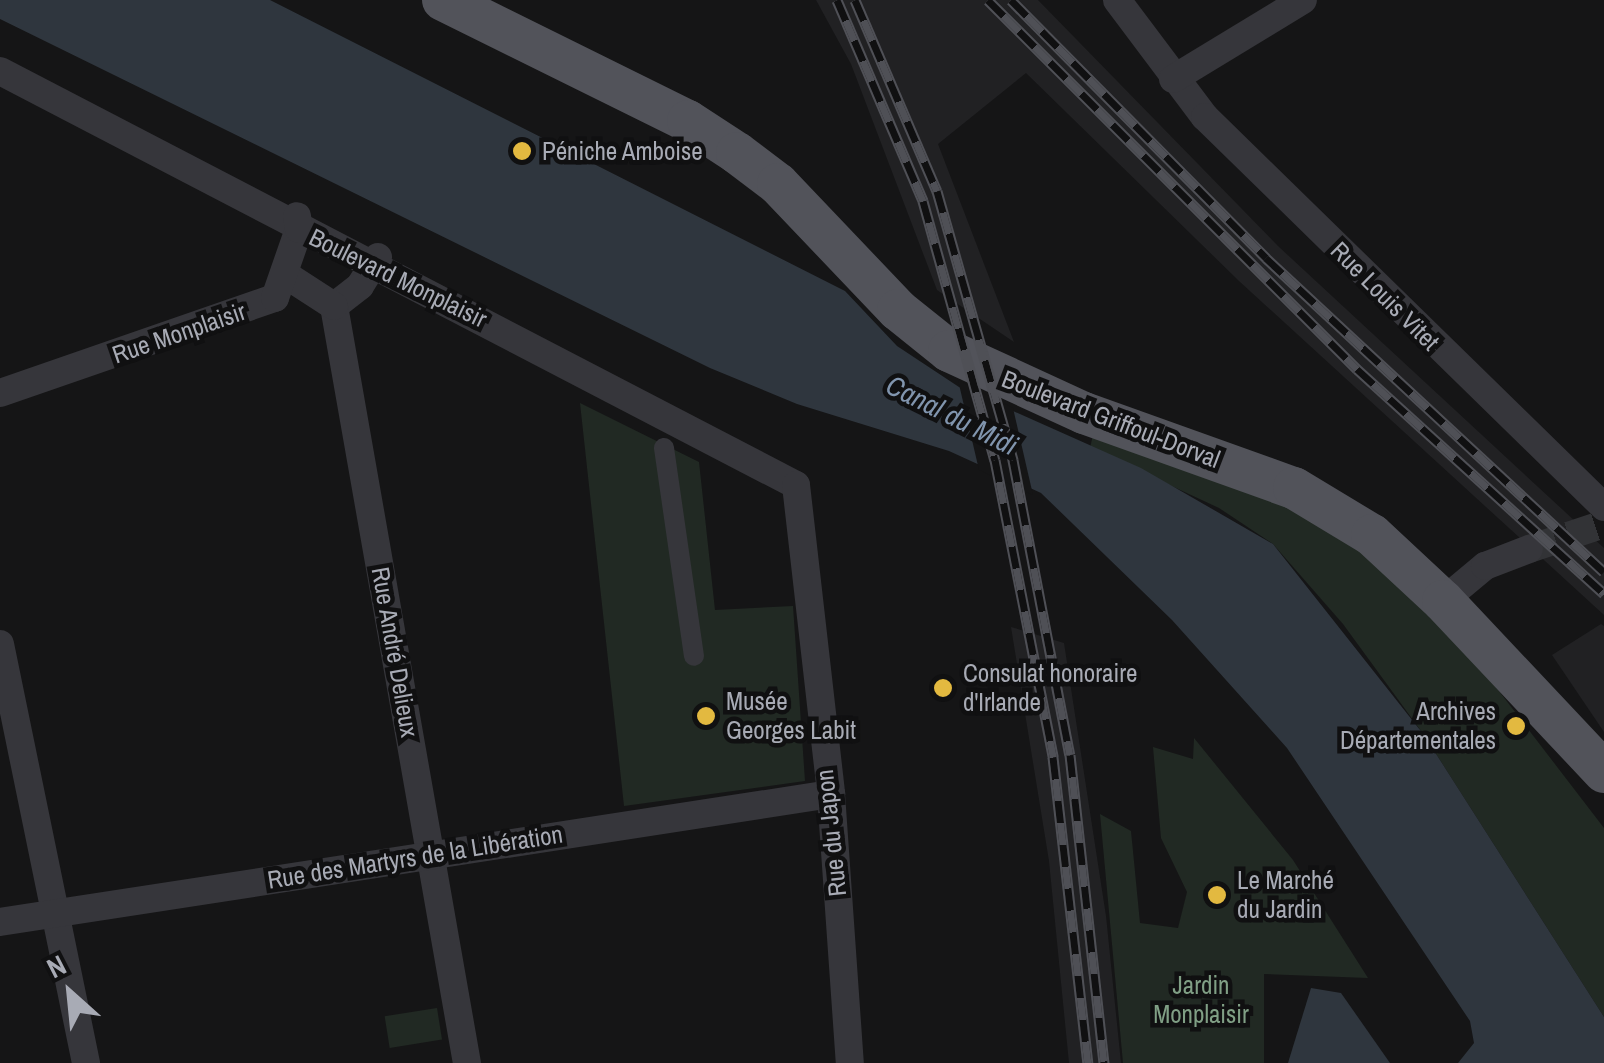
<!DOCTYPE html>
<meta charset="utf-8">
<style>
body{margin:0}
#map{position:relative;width:1604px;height:1063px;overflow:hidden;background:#151516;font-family:"Archivo Narrow",sans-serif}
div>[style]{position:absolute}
.built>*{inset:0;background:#212123}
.green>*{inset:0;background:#212923;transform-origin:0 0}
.water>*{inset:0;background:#2f363e}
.pier>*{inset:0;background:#151516}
.minor-tunnel>*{height:28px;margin-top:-14px;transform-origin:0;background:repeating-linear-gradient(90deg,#323336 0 28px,transparent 0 42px)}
.pedestrian>*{height:20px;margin:-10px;padding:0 10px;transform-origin:10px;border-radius:10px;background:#36363b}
.minor>*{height:28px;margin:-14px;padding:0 14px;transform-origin:14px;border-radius:14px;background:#36363b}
.primary>*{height:42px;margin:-21px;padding:0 21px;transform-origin:21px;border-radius:21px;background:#52535a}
.rail>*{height:11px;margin-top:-5.5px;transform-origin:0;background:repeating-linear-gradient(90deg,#101011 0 22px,#4f5056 0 44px);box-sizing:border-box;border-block:2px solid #4f5056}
.dots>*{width:28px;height:28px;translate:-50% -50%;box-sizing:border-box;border:5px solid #101011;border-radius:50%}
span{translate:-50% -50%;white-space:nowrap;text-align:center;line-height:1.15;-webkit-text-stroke:9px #101011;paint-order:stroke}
.poi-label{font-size:25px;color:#a8abb5}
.left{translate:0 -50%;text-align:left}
.right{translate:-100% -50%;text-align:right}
.street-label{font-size:25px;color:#a8abb5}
.park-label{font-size:25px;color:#809f85}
.water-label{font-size:28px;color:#8195ae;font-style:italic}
.north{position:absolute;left:20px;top:943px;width:100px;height:100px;-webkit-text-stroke:8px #101011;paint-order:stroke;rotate:333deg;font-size:28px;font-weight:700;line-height:40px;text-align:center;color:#a8abb5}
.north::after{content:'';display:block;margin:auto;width:35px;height:45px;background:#a8abb5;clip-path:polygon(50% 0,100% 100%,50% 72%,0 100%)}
</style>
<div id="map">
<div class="built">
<div style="clip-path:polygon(816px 0,1038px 0,1278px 246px,1604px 548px,1604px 615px,1239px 281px,1026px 73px,938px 144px,1014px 342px,937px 290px,851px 64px)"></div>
<div style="clip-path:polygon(1601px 624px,1604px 626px,1604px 732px,1552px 655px)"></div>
<div style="clip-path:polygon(1011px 627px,1064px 643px,1106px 916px,1121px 1063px,1069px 1063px,1049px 861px)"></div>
</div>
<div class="green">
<div style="clip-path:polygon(580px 403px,699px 462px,715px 610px,793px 606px,805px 781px,624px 806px)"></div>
<div style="clip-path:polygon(1095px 426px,1324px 514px,1436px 609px,1604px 828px,1604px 1017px,1424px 735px,1343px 624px,1273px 544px,1219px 508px,1090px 448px)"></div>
<div style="clip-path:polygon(1194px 738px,1293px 860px,1368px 978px,1264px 974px,1264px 1063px,1123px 1063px,1100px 814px,1131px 831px,1140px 923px,1178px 928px,1187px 892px,1161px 838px,1153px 747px,1193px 759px)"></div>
<div style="left:437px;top:1008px;width:32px;height:53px;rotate:81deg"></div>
</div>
<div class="water">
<div style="clip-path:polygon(0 0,270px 0,845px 291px,897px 346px,959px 387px,1141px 468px,1273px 544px,1424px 735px,1604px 1017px,1604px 1063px,1458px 1063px,1474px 1043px,1470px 1021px,1287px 748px,1172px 620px,1041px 493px,949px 451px,797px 404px,710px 368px,0 19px)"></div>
<div style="clip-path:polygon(1311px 988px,1341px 993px,1390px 1063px,1288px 1063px)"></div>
</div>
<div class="pier">
<div style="clip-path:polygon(958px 380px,1013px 408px,1033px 495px,979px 470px)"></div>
</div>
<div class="minor-tunnel">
<div style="left:1529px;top:549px;width:79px;rotate:-18.4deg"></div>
</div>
<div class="pedestrian">
<div style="left:664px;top:448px;width:210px;rotate:81.8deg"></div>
</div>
<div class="minor">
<div style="left:1117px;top:0;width:146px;rotate:53.1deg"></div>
<div style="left:1205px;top:117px;width:558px;rotate:44.35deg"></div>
<div style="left:0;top:71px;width:897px;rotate:27.48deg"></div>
<div style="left:796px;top:485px;width:311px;rotate:83.5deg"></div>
<div style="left:831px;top:794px;width:270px;rotate:86deg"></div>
<div style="left:1173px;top:79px;width:152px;rotate:-31.3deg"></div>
<div style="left:378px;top:257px;width:34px;rotate:122deg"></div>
<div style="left:360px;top:286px;width:33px;rotate:142deg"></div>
<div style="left:334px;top:306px;width:769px;rotate:80.04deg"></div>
<div style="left:286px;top:275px;width:57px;rotate:32.9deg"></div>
<div style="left:0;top:393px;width:291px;rotate:-19.1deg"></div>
<div style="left:275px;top:298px;width:73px;rotate:-70.8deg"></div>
<div style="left:299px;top:229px;width:13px;rotate:-99deg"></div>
<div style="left:1443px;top:601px;width:55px;rotate:-39.8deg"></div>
<div style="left:1485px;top:566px;width:47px;rotate:-21.1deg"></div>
<div style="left:0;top:644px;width:428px;rotate:78.4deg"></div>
<div style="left:0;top:922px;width:841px;rotate:-8.76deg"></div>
</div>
<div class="primary">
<div style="left:443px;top:0;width:273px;rotate:26.3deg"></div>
<div style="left:688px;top:121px;width:59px;rotate:33.1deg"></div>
<div style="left:737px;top:153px;width:51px;rotate:37.1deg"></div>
<div style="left:778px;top:184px;width:174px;rotate:46.4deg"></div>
<div style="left:898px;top:310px;width:65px;rotate:38.8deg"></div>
<div style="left:949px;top:351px;width:149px;rotate:24.7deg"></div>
<div style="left:1084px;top:413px;width:223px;rotate:19.7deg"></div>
<div style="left:1294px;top:488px;width:91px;rotate:31.1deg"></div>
<div style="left:1372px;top:535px;width:97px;rotate:42.9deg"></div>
<div style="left:1443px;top:601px;width:235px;rotate:46.7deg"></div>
</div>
<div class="rail">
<div style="left:837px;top:0;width:219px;rotate:66.8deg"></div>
<div style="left:923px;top:201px;width:269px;rotate:74.5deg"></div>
<div style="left:995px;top:460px;width:303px;rotate:78.9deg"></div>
<div style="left:1053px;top:757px;width:308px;rotate:83.5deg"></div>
<div style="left:855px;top:0;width:208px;rotate:66.8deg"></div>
<div style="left:937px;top:191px;width:280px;rotate:74.2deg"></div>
<div style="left:1013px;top:460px;width:300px;rotate:79.1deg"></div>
<div style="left:1070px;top:755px;width:310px;rotate:83.7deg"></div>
<div style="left:988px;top:0;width:522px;rotate:45deg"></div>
<div style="left:1357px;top:369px;width:334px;rotate:42.3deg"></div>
<div style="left:1011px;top:0;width:363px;rotate:45.3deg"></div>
<div style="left:1266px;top:258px;width:461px;rotate:42.9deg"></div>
</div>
<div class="dots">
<div style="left:522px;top:151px;background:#e3b940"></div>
<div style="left:943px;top:688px;background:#e3b940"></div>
<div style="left:706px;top:716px;background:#e3b940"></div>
<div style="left:1516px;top:726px;background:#e3b940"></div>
<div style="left:1217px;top:895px;background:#e3b940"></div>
</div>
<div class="poi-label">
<span class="left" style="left:542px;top:151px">Péniche Amboise</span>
<span class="left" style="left:963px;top:688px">Consulat honoraire<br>d'Irlande</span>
<span class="left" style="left:726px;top:716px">Musée<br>Georges Labit</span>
<span class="right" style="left:1496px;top:726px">Archives<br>Départementales</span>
<span class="left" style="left:1237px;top:895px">Le Marché<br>du Jardin</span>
</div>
<div class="street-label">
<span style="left:398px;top:278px;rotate:26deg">Boulevard Monplaisir</span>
<span style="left:1385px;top:296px;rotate:45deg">Rue Louis Vitet</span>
<span style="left:179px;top:333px;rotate:-19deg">Rue Monplaisir</span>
<span style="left:1111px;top:419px;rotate:21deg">Boulevard Griffoul-Dorval</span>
<span style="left:395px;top:652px;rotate:80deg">Rue André Delieux</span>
<span style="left:831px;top:833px;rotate:-96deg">Rue du Japon</span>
<span style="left:415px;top:857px;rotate:-9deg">Rue des Martyrs de la Libération</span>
</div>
<div class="park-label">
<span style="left:1201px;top:1000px">Jardin<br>Monplaisir</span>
</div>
<div class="water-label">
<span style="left:952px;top:415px;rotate:27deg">Canal du Midi</span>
</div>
<div class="north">N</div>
</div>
